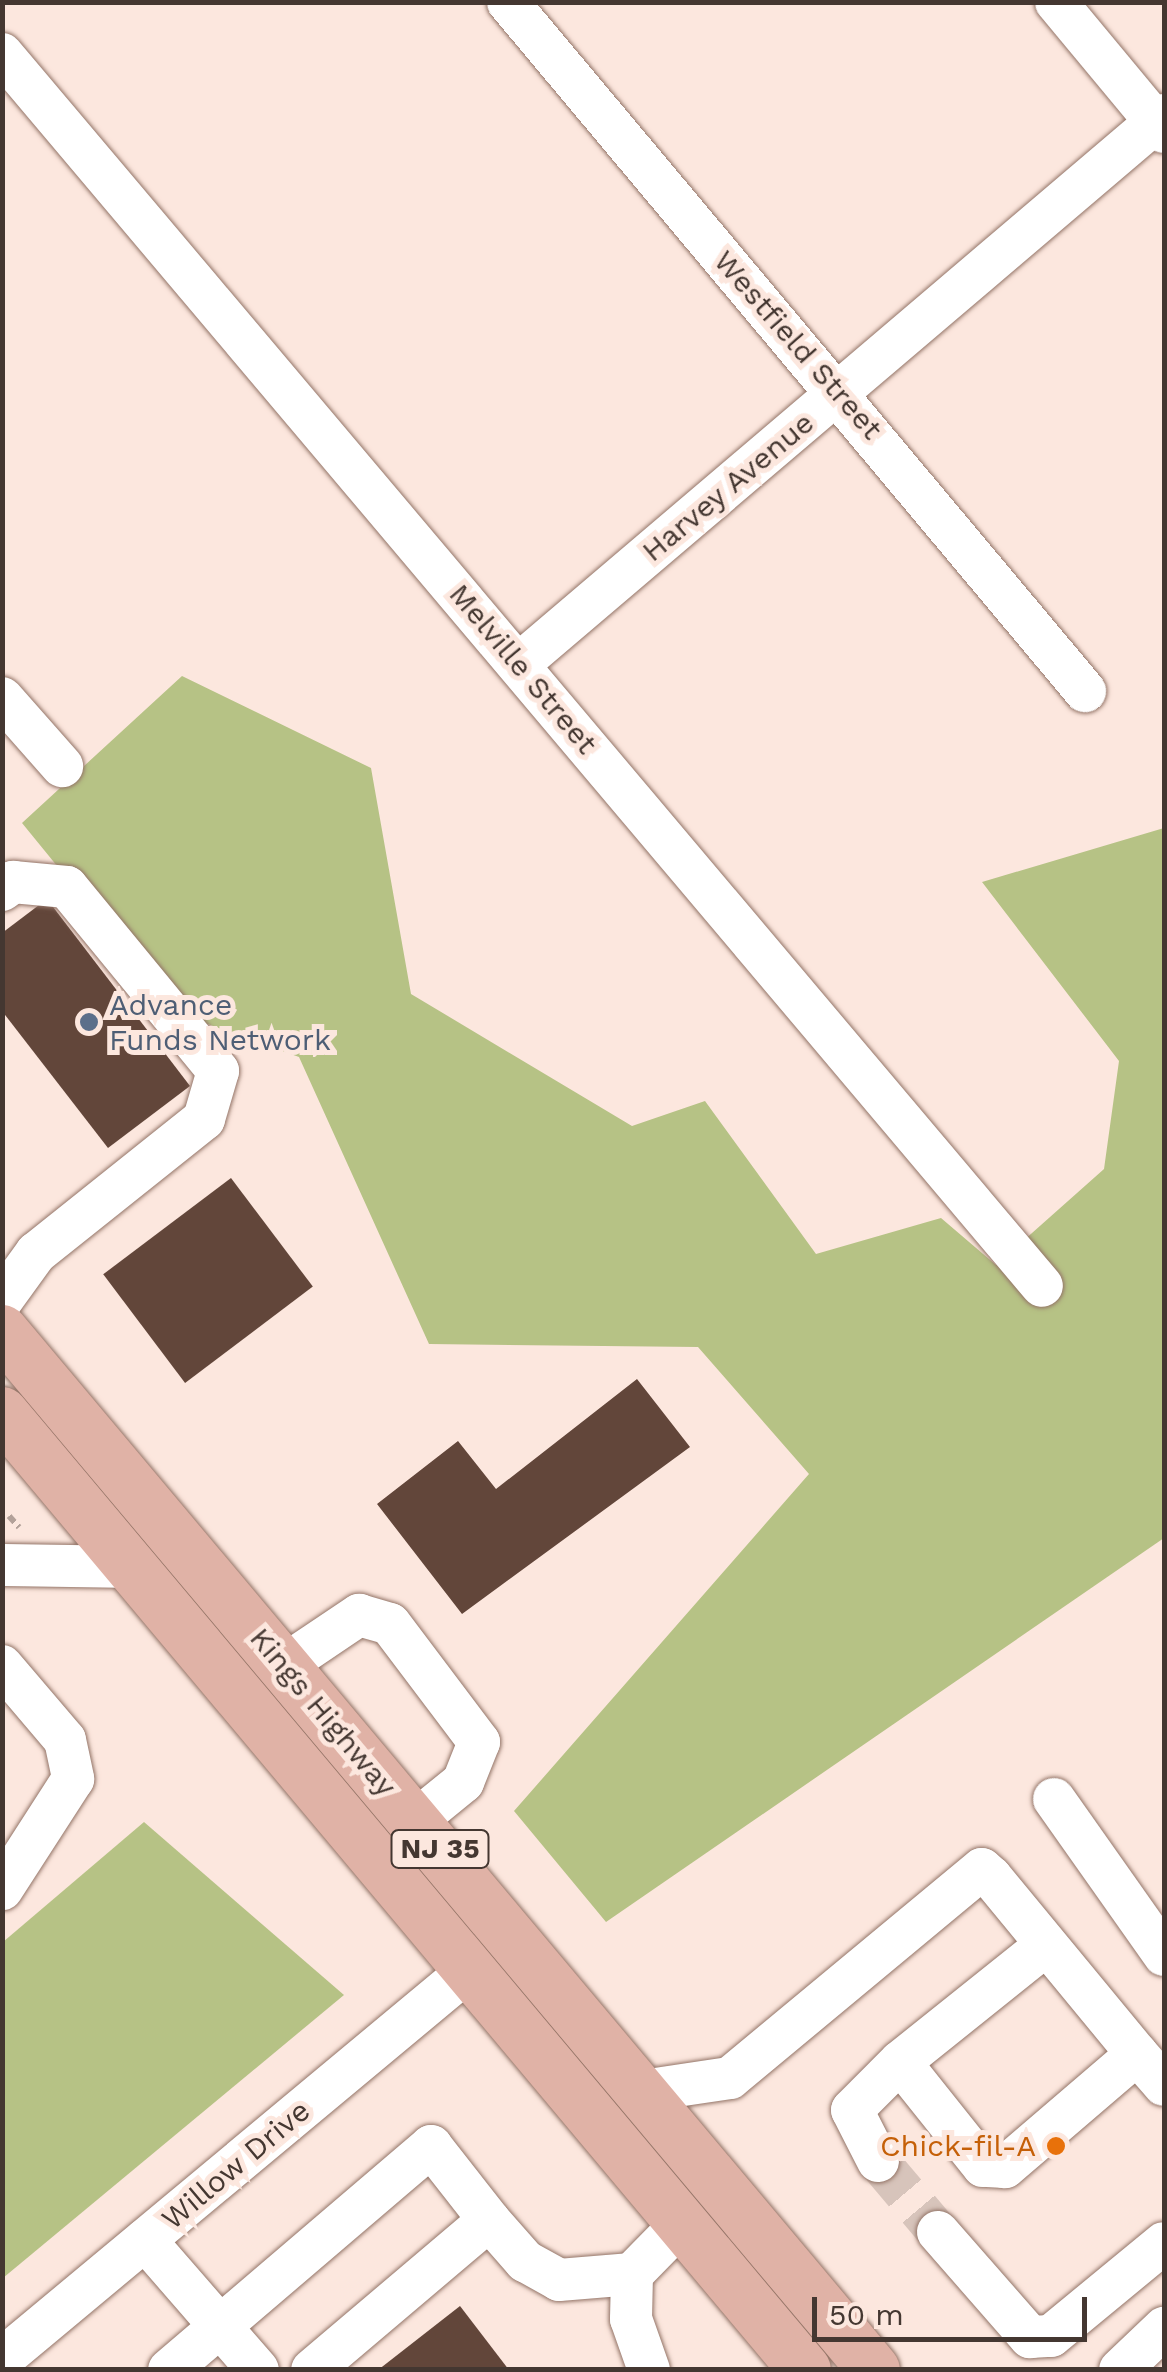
<!DOCTYPE html>
<style>
body{margin:0}
#map{position:relative;width:1167px;height:2372px;overflow:hidden;background:#fce7de;font-family:"Work Sans",sans-serif}
div>[style]{position:absolute}
.forest>*{inset:0;background:#b6c285}
.building>*{inset:0;background:#62463a;transform-origin:0 0}
.minor-tunnel>*{height:42px;margin-top:-21px;transform-origin:0;background:repeating-linear-gradient(90deg,#d7c4bb 0 42px,transparent 0 63px)}
.path>*{height:6px;margin-top:-3px;transform-origin:0;background:repeating-linear-gradient(90deg,#b3a199 0 8px,transparent 0 13px)}
.roads{filter:drop-shadow(0 0 2px #937467) drop-shadow(0 0 2px #937467)}
.minor>*{height:42px;margin:-21px;padding:0 21px;transform-origin:21px;border-radius:21px;background:#fff}
.major>*{height:52px;margin:-26px;padding:0 26px;transform-origin:26px;border-radius:26px;background:#e0b2a6}
.dots>*{width:28px;height:28px;translate:-50% -50%;box-sizing:border-box;border:5px solid #fce7de;border-radius:50%}
span{translate:-50% -50%;white-space:nowrap;text-align:center;line-height:1.15;-webkit-text-stroke:10px #fce7de;paint-order:stroke}
.shield-label span{padding:2px 8px;background:#fce7de;border:2px solid;border-radius:8px;-webkit-text-stroke-width:0}
.shield-label{font-size:28px;color:#443731;font-weight:700}
.street-label{font-size:30px;color:#443731}
.service-label{font-size:30px;color:#4e5e75}
.left{translate:0 -50%;text-align:left}
.food-label{font-size:30px;color:#c56008}
.right{translate:-100% -50%;text-align:right}
.frame{position:absolute;inset:0;border:5px solid #443731;pointer-events:none}
.scale{position:absolute;left:812px;top:2297px;width:275px;height:45px;box-sizing:border-box;border:5px solid #443731;border-top:0;padding-left:12px;font-size:30px;line-height:35px;white-space:nowrap;color:#443731;-webkit-text-stroke:8px #fce7de;paint-order:stroke}
</style>
<div id="map">
<div class="forest">
<div style="clip-path:polygon(182px 676px,371px 768px,411px 994px,632px 1126px,705px 1101px,816px 1254px,941px 1218px,996px 1265px,1104px 1169px,1119px 1061px,982px 882px,1164px 828px,1164px 1538px,606px 1922px,514px 1811px,809px 1474px,698px 1347px,429px 1344px,299px 1057px,177px 1013px,22px 823px)"></div>
<div style="clip-path:polygon(144px 1822px,344px 1995px,3px 2278px,3px 1942px)"></div>
</div>
<div class="building">
<div style="clip-path:polygon(47px 899px,190px 1086px,108px 1148px,2px 1011px,2px 933px)"></div>
<div style="left:231px;top:1178px;width:136px;height:160px;rotate:53deg"></div>
<div style="clip-path:polygon(637px 1379px,690px 1447px,462px 1614px,377px 1504px,458px 1441px,496px 1489px)"></div>
<div style="clip-path:polygon(460px 2306px,509px 2370px,378px 2370px)"></div>
</div>
<div class="minor-tunnel">
<div style="left:878px;top:2161px;width:93px;rotate:49.8deg"></div>
</div>
<div class="path">
<div style="left:9px;top:1516px;width:15px;rotate:48deg"></div>
</div>
<div class="roads">
<div class="minor">
<div style="left:508px;top:2px;width:899px;rotate:50.06deg"></div>
<div style="left:1056px;top:2px;width:169px;rotate:50.3deg"></div>
<div style="left:2px;top:54px;width:1612px;rotate:49.83deg"></div>
<div style="left:519px;top:664px;width:847px;rotate:-40.4deg"></div>
<div style="left:2px;top:698px;width:91px;rotate:48.6deg"></div>
<div style="left:2px;top:890px;width:14px;rotate:-36deg"></div>
<div style="left:13px;top:882px;width:54px;rotate:5.3deg"></div>
<div style="left:67px;top:887px;width:238px;rotate:50.6deg"></div>
<div style="left:218px;top:1071px;width:50px;rotate:106.3deg"></div>
<div style="left:204px;top:1119px;width:215px;rotate:141.4deg"></div>
<div style="left:36px;top:1253px;width:58px;rotate:125.9deg"></div>
<div style="left:2px;top:1565px;width:130px;rotate:0.9deg"></div>
<div style="left:2px;top:1666px;width:97px;rotate:49.6deg"></div>
<div style="left:65px;top:1740px;width:40px;rotate:78deg"></div>
<div style="left:73px;top:1779px;width:131px;rotate:122.8deg"></div>
<div style="left:283px;top:1666px;width:92px;rotate:-33.9deg"></div>
<div style="left:359px;top:1615px;width:32px;rotate:16deg"></div>
<div style="left:390px;top:1624px;width:148px;rotate:53deg"></div>
<div style="left:479px;top:1742px;width:43px;rotate:111.8deg"></div>
<div style="left:463px;top:1782px;width:62px;rotate:140.9deg"></div>
<div style="left:1054px;top:1799px;width:191px;rotate:54.8deg"></div>
<div style="left:1137px;top:2054px;width:41px;rotate:48.9deg"></div>
<div style="left:643px;top:2091px;width:88px;rotate:-8.5deg"></div>
<div style="left:730px;top:2078px;width:327px;rotate:-39.7deg"></div>
<div style="left:982px;top:1869px;width:12px;rotate:42deg"></div>
<div style="left:991px;top:1877px;width:229px;rotate:50.5deg"></div>
<div style="left:1137px;top:2054px;width:174px;rotate:139.4deg"></div>
<div style="left:1005px;top:2167px;width:22px;rotate:-177deg"></div>
<div style="left:983px;top:2166px;width:133px;rotate:-128.6deg"></div>
<div style="left:900px;top:2062px;width:187px;rotate:-38.7deg"></div>
<div style="left:878px;top:2161px;width:57px;rotate:-117deg"></div>
<div style="left:852px;top:2110px;width:68px;rotate:-45deg"></div>
<div style="left:489px;top:2220px;width:55px;rotate:48.7deg"></div>
<div style="left:525px;top:2261px;width:39px;rotate:29deg"></div>
<div style="left:559px;top:2280px;width:73px;rotate:-4.7deg"></div>
<div style="left:938px;top:2232px;width:140px;rotate:48.8deg"></div>
<div style="left:1030px;top:2337px;width:21px;rotate:-3deg"></div>
<div style="left:1051px;top:2336px;width:146px;rotate:-39.5deg"></div>
<div style="left:145px;top:2240px;width:172px;rotate:49deg"></div>
<div style="left:2px;top:2359px;width:608px;rotate:-39.79deg"></div>
<div style="left:169px;top:2370px;width:345px;rotate:-40.5deg"></div>
<div style="left:431px;top:2146px;width:94px;rotate:51.9deg"></div>
<div style="left:489px;top:2220px;width:232px;rotate:139.7deg"></div>
<div style="left:649px;top:2370px;width:54px;rotate:-109.4deg"></div>
<div style="left:631px;top:2319px;width:45px;rotate:-88.7deg"></div>
<div style="left:632px;top:2274px;width:73px;rotate:-45.6deg"></div>
<div style="left:1120px;top:2370px;width:61px;rotate:-43.7deg"></div>
</div>
<div class="major">
<div style="left:2px;top:1331px;width:1356px;rotate:49.99deg"></div>
<div style="left:2px;top:1413px;width:1249px;rotate:50deg"></div>
</div>
</div>
<div class="dots">
<div style="left:89px;top:1022px;background:#5c6f8a"></div>
<div style="left:1056px;top:2146px;background:#e8710a"></div>
</div>
<div class="shield-label">
<span style="left:440px;top:1849px">NJ 35</span>
</div>
<div class="street-label">
<span style="left:798px;top:345px;rotate:49deg">Westfield Street</span>
<span style="left:728px;top:487px;rotate:-40deg">Harvey Avenue</span>
<span style="left:523px;top:669px;rotate:50deg">Melville Street</span>
<span style="left:323px;top:1712px;rotate:50deg">Kings Highway</span>
<span style="left:236px;top:2165px;rotate:-40deg">Willow Drive</span>
</div>
<div class="service-label">
<span class="left" style="left:109px;top:1022px">Advance<br>Funds Network</span>
</div>
<div class="food-label">
<span class="right" style="left:1036px;top:2146px">Chick-fil-A</span>
</div>
<div class="frame"></div>
<div class="scale">50 m</div>
</div>
